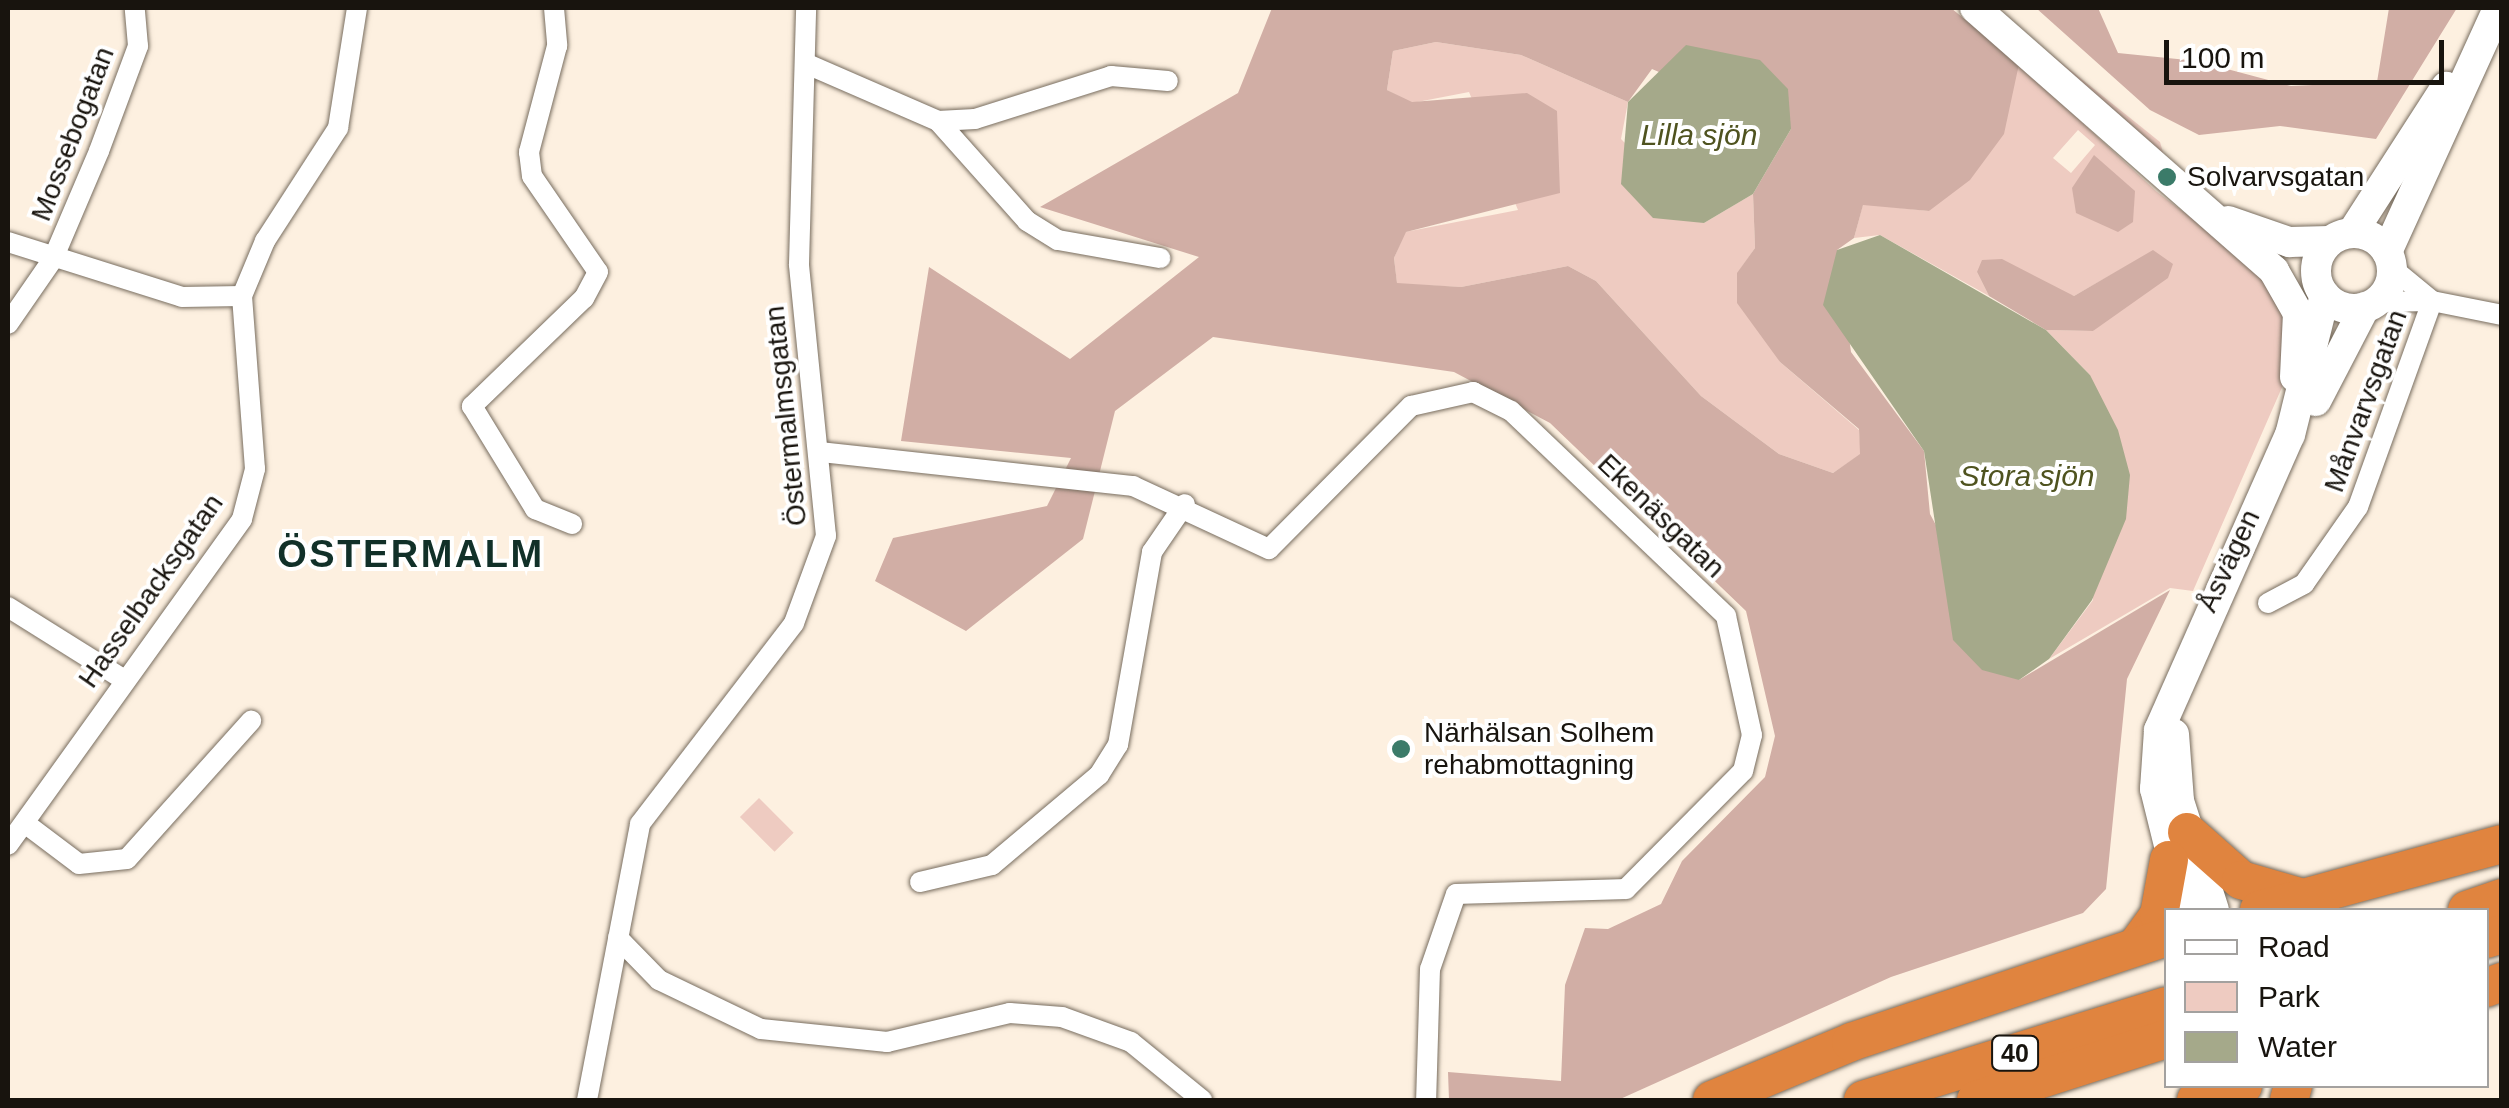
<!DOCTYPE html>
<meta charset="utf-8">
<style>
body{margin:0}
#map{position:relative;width:2509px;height:1108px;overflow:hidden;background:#fdf0e0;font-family:Arial,sans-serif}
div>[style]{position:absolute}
.green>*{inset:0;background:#eecbc1;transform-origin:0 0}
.forest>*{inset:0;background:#d1aea5}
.water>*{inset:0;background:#a5a98a}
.roads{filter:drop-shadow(0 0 2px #786d5f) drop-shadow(0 0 2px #786d5f)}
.street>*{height:20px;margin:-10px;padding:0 10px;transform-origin:10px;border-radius:10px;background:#fff}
.secondary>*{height:30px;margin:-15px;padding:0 15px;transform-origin:15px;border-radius:15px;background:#fff}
.secondary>.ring{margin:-15px;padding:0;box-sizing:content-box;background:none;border:30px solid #fff;border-radius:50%}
.highway>*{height:38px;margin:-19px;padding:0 19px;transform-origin:19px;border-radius:19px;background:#e0843f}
.dots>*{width:28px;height:28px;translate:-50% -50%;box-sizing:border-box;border:5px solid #fff;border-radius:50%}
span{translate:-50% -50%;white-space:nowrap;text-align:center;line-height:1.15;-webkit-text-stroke:8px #fff;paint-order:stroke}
.shield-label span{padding:2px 8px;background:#fff;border:2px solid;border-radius:8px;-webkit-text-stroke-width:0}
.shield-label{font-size:25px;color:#18140e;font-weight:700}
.street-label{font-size:28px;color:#18140e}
.poi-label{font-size:28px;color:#18140e}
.left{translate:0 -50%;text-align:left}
.water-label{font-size:30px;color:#4f531f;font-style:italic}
.district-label{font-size:38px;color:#113028;font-weight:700;letter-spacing:2.5px}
.frame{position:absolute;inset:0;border:10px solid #18140e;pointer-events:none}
.legend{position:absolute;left:2164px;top:908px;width:325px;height:180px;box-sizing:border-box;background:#fff;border:2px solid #a3a19f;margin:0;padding:12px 18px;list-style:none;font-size:30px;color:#18140e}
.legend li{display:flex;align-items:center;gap:20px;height:50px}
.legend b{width:50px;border:2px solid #a3a19f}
.scale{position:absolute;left:2164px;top:40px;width:280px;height:45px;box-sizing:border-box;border:5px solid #18140e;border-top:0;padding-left:12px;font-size:30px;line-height:35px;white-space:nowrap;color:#18140e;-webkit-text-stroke:8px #fff;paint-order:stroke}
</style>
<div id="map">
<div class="green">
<div style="clip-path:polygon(1993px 8px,2160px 142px,2164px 156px)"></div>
<div style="clip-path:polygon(1436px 42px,1521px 55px,1628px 102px,1621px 139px,1704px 223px,1753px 194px,1755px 248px,1737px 274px,1780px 362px,1859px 430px,1861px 454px,1833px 473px,1779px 454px,1701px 396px,1596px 281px,1568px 266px,1461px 287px,1397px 284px,1394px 258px,1405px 232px,1518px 210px,1469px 92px,1412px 103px,1387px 90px,1393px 51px)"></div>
<div style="clip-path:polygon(evenodd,2018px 63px,2157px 192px,2254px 265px,2289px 324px,2283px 385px,2193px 591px,2170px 588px,2049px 659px,2093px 600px,2090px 375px,2046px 330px,2093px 331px,2153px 251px,2074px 296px,1977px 272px,1989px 296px,1880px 235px,1854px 238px,1863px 204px,1929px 211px,2018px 63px,2078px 130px,2095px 145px,2071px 173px,2053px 158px,2078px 130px)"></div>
<div style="left:759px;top:798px;width:49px;height:27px;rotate:45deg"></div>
</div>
<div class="forest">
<div style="clip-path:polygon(evenodd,1272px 8px,1951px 8px,2019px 64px,2004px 134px,1970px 180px,1929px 211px,1863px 205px,1854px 238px,1837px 250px,1851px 352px,1924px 451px,1930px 514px,2019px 680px,2170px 590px,2127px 679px,2106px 889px,2083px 913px,1891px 977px,1618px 1100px,1449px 1100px,1448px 1072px,1561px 1081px,1565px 985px,1585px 928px,1608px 929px,1661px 904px,1682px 861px,1765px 777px,1775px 736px,1746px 611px,1550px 423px,1454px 372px,1213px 337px,1115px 411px,1083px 539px,966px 631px,875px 581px,893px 538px,1047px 506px,1071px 458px,901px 441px,929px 267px,1070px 359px,1199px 257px,1040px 207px,1238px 93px,1272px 8px,1436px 42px,1521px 55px,1628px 102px,1652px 69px,1791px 129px,1753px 194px,1755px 248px,1737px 273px,1737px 303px,1780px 362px,1859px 429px,1860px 454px,1833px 473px,1779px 454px,1701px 396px,1596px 281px,1568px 266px,1461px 287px,1397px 283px,1394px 258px,1406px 232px,1560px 193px,1557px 111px,1527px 93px,1412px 102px,1387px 90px,1393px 51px,1436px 42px)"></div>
<div style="clip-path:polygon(2036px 8px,2098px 8px,2118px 53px,2197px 61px,2291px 86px,2377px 82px,2389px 8px,2457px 8px,2376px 139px,2280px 126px,2199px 135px,2150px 110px)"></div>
<div style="clip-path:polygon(2094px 155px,2135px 191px,2133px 222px,2118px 232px,2076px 213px,2072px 188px)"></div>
<div style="clip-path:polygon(2153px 250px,2173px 264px,2168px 278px,2093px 331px,2046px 330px,1989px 296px,1977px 272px,1982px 260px,2002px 259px,2074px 296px)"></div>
</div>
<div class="water">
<div style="clip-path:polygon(1686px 45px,1760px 60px,1788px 89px,1791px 129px,1753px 194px,1704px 223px,1653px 218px,1621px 184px,1628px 102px)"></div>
<div style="clip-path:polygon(1880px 235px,2046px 330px,2090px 375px,2118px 430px,2130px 475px,2126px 519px,2092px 600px,2049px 659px,2019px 680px,1982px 670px,1953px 640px,1924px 451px,1823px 305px,1837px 250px)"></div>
</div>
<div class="roads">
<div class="street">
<div style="left:554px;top:8px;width:38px;rotate:85deg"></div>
<div style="left:557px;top:46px;width:110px;rotate:104.8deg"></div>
<div style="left:529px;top:152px;width:24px;rotate:83deg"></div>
<div style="left:532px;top:176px;width:116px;rotate:55.5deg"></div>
<div style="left:598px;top:272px;width:30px;rotate:118deg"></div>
<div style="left:584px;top:298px;width:156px;rotate:136deg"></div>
<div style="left:472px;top:406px;width:121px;rotate:58.5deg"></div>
<div style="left:535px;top:509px;width:40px;rotate:22deg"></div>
<div style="left:807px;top:64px;width:143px;rotate:23.5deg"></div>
<div style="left:938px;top:121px;width:134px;rotate:48.3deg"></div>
<div style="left:1027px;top:221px;width:36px;rotate:32deg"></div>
<div style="left:1058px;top:240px;width:104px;rotate:10deg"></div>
<div style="left:938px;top:121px;width:37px;rotate:-3deg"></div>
<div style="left:975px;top:119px;width:143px;rotate:-17.5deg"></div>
<div style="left:1111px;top:76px;width:57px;rotate:5deg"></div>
<div style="left:8px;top:242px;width:182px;rotate:17.5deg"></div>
<div style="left:182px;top:297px;width:60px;rotate:-1deg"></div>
<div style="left:2392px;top:268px;width:52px;rotate:39.5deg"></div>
<div style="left:2375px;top:302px;width:57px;rotate:-1deg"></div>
<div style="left:2432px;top:301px;width:71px;rotate:11.3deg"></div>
<div style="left:8px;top:324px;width:79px;rotate:-55.3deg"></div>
<div style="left:53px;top:259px;width:117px;rotate:-66.9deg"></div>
<div style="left:99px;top:151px;width:112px;rotate:-69.6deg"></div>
<div style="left:138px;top:46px;width:37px;rotate:-95deg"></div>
<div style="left:820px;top:452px;width:315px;rotate:6.2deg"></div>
<div style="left:1133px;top:486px;width:150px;rotate:24.9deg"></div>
<div style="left:1269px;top:549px;width:202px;rotate:-45.2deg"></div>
<div style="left:1411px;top:406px;width:64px;rotate:-12.7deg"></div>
<div style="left:1473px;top:392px;width:42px;rotate:26.6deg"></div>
<div style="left:1511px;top:411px;width:297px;rotate:43.6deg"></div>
<div style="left:1726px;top:616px;width:122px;rotate:77.7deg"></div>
<div style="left:1752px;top:735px;width:37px;rotate:104deg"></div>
<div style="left:1743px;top:771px;width:166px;rotate:134.8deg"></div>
<div style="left:1626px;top:889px;width:170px;rotate:178.3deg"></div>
<div style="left:1456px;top:894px;width:79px;rotate:109.1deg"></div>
<div style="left:1430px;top:969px;width:131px;rotate:91.7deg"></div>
<div style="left:2268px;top:603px;width:41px;rotate:-27.8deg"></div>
<div style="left:2304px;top:584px;width:94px;rotate:-55deg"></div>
<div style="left:2358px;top:507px;width:219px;rotate:-70.2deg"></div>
<div style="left:8px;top:607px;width:136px;rotate:32.1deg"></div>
<div style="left:26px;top:824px;width:66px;rotate:37deg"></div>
<div style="left:79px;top:864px;width:48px;rotate:-5.9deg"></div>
<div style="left:127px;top:859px;width:186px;rotate:-48.1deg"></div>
<div style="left:8px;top:845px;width:401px;rotate:-54.3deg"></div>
<div style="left:242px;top:519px;width:52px;rotate:-75.4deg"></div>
<div style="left:255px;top:469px;width:173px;rotate:-94.3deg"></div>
<div style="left:242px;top:296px;width:60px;rotate:-67.3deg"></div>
<div style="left:265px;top:241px;width:135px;rotate:-57.1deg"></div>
<div style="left:338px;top:128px;width:121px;rotate:-81deg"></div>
<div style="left:920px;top:882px;width:74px;rotate:-13.3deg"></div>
<div style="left:992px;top:865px;width:140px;rotate:-40.1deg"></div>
<div style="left:1099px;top:775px;width:36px;rotate:-58deg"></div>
<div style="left:1118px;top:745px;width:196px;rotate:-80deg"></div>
<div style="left:1152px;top:552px;width:58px;rotate:-55.5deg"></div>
<div style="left:618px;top:938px;width:59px;rotate:45.7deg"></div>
<div style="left:659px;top:980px;width:113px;rotate:25.7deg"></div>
<div style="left:761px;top:1029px;width:127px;rotate:5.9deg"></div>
<div style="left:887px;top:1042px;width:126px;rotate:-13.3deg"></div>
<div style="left:1010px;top:1013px;width:52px;rotate:4.4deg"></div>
<div style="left:1062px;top:1017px;width:73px;rotate:19.9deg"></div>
<div style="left:1131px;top:1042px;width:92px;rotate:39.2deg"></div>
<div style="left:587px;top:1100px;width:281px;rotate:-79.1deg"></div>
<div style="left:640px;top:824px;width:253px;rotate:-52.5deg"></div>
<div style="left:794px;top:623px;width:93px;rotate:-69.8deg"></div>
<div style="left:826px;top:536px;width:273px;rotate:-95.7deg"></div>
<div style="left:799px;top:264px;width:256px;rotate:-88.4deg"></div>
</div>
<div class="secondary">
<div style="left:1975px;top:8px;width:398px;rotate:41.3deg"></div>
<div style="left:2274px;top:271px;width:48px;rotate:60.3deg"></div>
<div style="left:2298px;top:313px;width:64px;rotate:92.7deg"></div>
<div style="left:2228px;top:221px;width:65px;rotate:19deg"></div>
<div style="left:2289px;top:242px;width:41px;rotate:-1.4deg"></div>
<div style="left:2352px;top:233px;width:174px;rotate:-57.2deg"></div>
<div class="ring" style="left:2316px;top:233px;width:46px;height:46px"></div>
<div style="left:2387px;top:252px;width:268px;rotate:-65.5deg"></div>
<div style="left:2316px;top:401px;width:106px;rotate:-62.5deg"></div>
<div style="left:2174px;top:734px;width:67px;rotate:85.7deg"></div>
<div style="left:2179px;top:801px;width:114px;rotate:72.2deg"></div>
<div style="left:2185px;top:910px;width:125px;rotate:-103.9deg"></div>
<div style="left:2155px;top:789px;width:59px;rotate:-86.1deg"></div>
<div style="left:2159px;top:730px;width:323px;rotate:-66.1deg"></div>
<div style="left:2290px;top:435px;width:144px;rotate:-76deg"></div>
</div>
<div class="highway">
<div style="left:2187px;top:832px;width:72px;rotate:41.6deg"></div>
<div style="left:2241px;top:880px;width:61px;rotate:16.1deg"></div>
<div style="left:2259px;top:910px;width:252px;rotate:-15.2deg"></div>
<div style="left:2467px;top:910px;width:37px;rotate:-19deg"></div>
<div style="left:2486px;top:939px;width:17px;rotate:-17deg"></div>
<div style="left:2138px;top:944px;width:36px;rotate:-54deg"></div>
<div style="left:2159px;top:915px;width:56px;rotate:-79.7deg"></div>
<div style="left:2486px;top:988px;width:17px;rotate:-21deg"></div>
<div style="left:1712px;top:1100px;width:151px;rotate:-22.6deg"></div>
<div style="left:1851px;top:1042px;width:332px;rotate:-18.4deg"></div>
<div style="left:1863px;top:1100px;width:317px;rotate:-17.2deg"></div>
<div style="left:1976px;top:1100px;width:200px;rotate:-17.8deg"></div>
<div style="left:2196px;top:1100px;width:49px;rotate:-16.6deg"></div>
<div style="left:2289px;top:1100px;width:15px;rotate:-74deg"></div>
</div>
</div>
<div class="dots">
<div style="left:2167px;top:177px;background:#3b7b69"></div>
<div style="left:1401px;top:749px;background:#3b7b69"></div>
</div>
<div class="shield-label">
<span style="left:2015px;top:1053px">40</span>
</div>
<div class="street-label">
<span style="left:73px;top:134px;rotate:-69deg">Mossebogatan</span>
<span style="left:2366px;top:401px;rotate:-70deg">Månvarvsgatan</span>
<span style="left:786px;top:416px;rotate:-96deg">Östermalmsgatan</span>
<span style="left:1661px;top:516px;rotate:44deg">Ekenäsgatan</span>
<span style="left:2229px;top:561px;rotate:-65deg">Åsvägen</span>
<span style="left:151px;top:591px;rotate:-55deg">Hasselbacksgatan</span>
</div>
<div class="poi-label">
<span class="left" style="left:2187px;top:177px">Solvarvsgatan</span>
<span class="left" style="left:1424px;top:749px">Närhälsan Solhem<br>rehabmottagning</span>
</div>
<div class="water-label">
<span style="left:1699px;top:135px">Lilla sjön</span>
<span style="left:2027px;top:476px">Stora sjön</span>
</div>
<div class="district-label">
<span style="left:411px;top:555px">ÖSTERMALM</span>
</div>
<div class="frame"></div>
<ul class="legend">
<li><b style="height:12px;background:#fff"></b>Road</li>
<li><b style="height:28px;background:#eecbc1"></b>Park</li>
<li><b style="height:28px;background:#a5a98a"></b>Water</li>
</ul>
<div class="scale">100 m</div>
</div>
